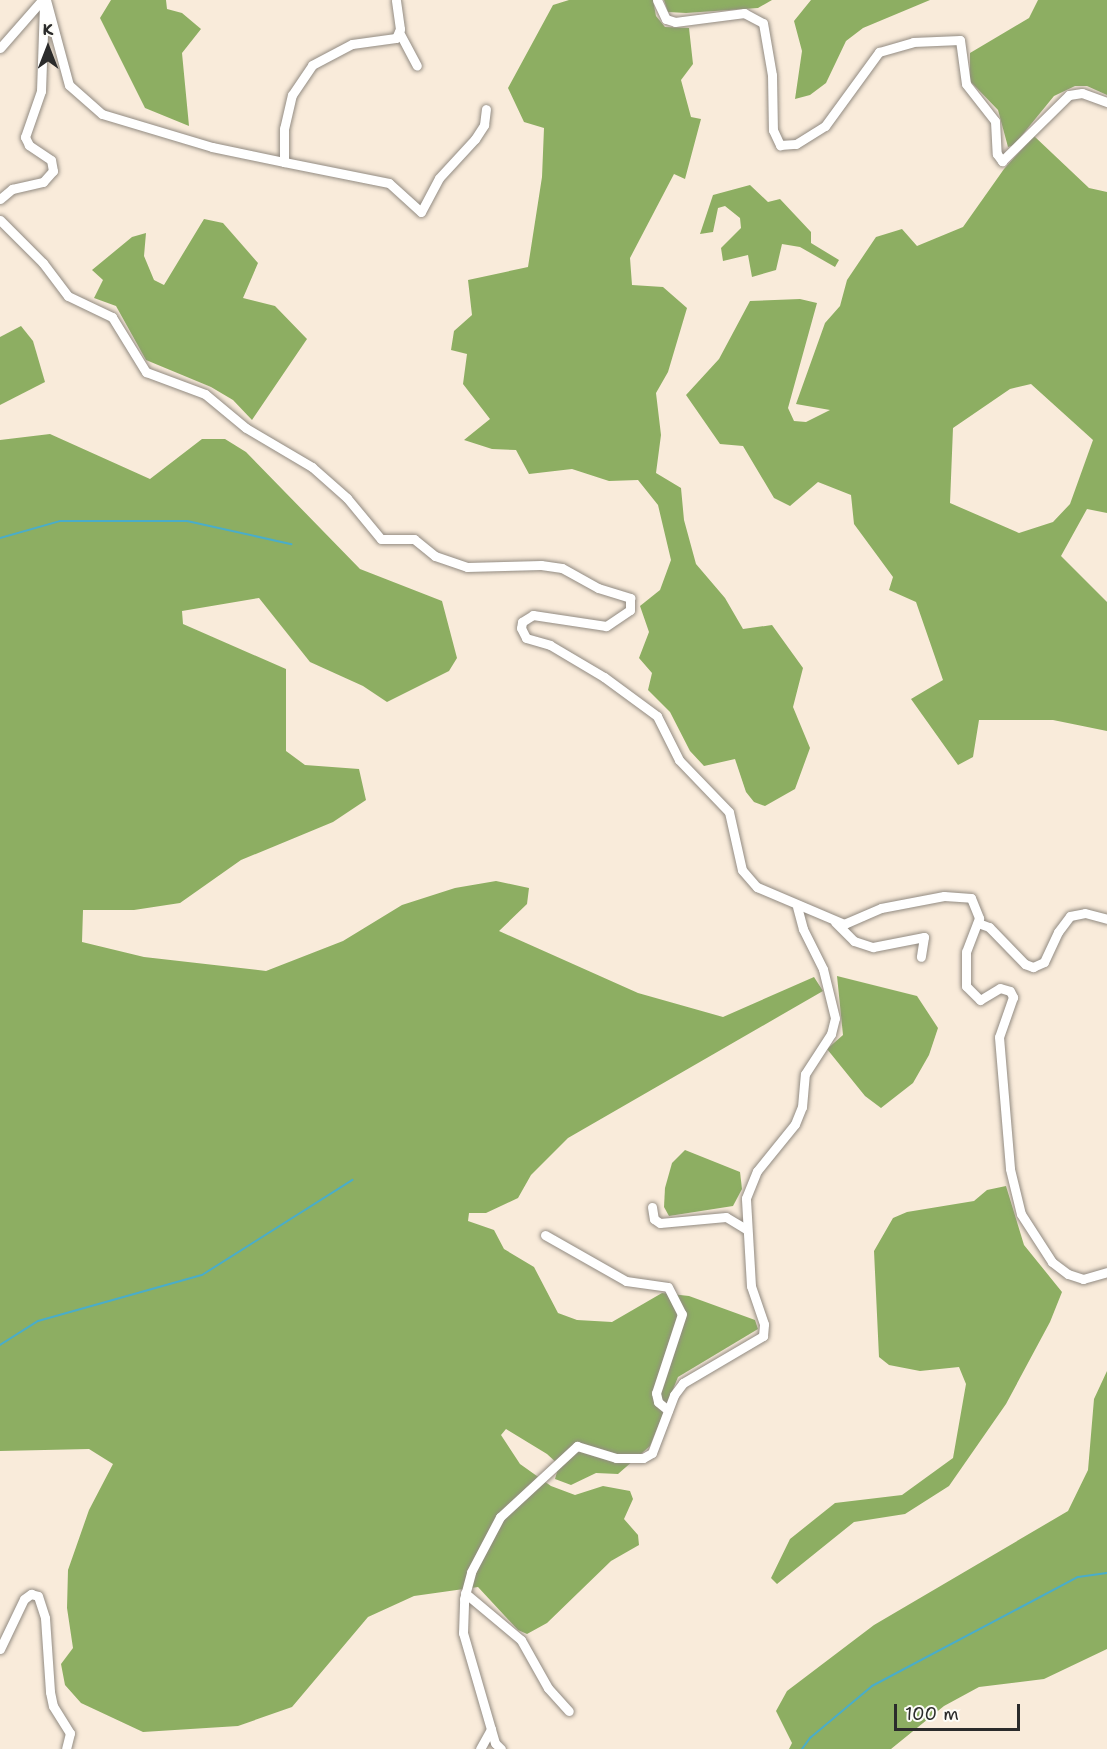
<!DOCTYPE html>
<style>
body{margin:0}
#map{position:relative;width:1107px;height:1749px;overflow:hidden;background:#f9ebda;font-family:"Shantell Sans",sans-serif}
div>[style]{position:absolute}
.forest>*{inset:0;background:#8dae62}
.stream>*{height:2px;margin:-1px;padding:0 1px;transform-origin:1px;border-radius:1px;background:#4aadc9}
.roads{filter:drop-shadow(0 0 2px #928b82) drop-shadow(0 0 2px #928b82)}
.street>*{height:9px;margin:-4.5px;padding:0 4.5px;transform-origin:4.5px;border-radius:4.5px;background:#fff}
span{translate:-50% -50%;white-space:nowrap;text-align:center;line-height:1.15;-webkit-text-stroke:6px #fdfcf7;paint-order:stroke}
.north{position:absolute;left:18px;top:18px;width:60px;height:60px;-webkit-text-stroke:4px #fdfcf7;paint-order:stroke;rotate:0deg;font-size:16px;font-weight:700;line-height:24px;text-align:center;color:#2b2b2b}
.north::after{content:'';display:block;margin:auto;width:21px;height:27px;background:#2b2b2b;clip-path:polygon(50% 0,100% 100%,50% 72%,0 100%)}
.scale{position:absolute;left:894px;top:1704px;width:126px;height:27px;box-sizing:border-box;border:3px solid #2b2b2b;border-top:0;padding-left:8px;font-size:18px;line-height:21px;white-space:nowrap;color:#2b2b2b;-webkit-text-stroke:4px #fdfcf7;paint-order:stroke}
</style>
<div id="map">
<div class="forest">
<div style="clip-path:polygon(111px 0,166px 0,167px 9px,182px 13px,201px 29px,182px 53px,189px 126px,145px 108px,100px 18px)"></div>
<div style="clip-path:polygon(569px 0,653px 0,656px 16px,665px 27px,689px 28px,693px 64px,681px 80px,691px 117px,701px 119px,685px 179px,674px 174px,630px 258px,632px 285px,663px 287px,687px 308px,668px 372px,656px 393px,661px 435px,656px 473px,681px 488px,684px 520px,696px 564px,725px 598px,743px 629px,772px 625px,803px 668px,793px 707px,810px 748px,795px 789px,765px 806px,754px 802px,746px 792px,735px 759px,704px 766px,690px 751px,670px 712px,648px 690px,652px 673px,639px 658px,649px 632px,640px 606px,660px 590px,671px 560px,658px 505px,638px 480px,609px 481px,572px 469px,529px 474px,516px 450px,492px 449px,464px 440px,490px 419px,463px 384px,467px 354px,451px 350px,454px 331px,472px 315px,468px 280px,528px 267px,542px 177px,544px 128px,524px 122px,508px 88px,553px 5px)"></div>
<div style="clip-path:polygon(664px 0,772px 0,758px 8px,686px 13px,668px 12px)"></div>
<div style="clip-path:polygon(811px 0,930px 0,863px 28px,846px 41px,826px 83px,810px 95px,795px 99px,802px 51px,794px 21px)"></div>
<div style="clip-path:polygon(1038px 0,1107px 0,1107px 95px,1087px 86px,1075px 86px,1054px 96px,1014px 145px,1008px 147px,998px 110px,970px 81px,970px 53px,1029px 18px)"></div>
<div style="clip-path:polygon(evenodd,1034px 136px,1089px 188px,1107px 192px,1107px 513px,1087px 509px,1061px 556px,1107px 602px,1107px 731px,1053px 720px,979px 720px,973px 757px,958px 765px,911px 699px,943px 680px,916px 602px,889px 590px,893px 577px,854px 524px,851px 495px,818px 482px,790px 506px,774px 498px,743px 446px,720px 444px,686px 395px,719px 359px,750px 301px,800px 299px,817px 303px,788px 408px,794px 421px,806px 422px,830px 410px,796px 404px,825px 323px,840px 306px,847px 280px,876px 237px,902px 229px,917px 246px,963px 227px,1004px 169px,1034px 136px,1031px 384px,1093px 440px,1070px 504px,1053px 522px,1019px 533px,950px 503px,953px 428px,1010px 389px,1031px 384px)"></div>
<div style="clip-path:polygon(750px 185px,768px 202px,780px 199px,811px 232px,811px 243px,839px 260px,835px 267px,800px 247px,782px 244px,776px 270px,752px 277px,748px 255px,723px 261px,721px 248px,741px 228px,740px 218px,725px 206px,718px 208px,713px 232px,700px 234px,713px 195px)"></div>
<div style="clip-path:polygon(204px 219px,223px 223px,258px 263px,243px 298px,275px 306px,307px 339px,252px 420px,233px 400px,211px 387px,146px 360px,116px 306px,94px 298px,103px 280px,92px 270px,132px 237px,146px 233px,144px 256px,154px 280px,164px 285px)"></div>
<div style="clip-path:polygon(21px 326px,33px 341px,45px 382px,0 405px,0 337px)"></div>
<div style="clip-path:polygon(50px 434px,150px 479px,202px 439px,225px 439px,246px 452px,360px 569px,442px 601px,457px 658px,449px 671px,387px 702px,363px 686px,310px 662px,259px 598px,182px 611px,183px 624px,286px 669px,286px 751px,305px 765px,359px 769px,366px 800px,333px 822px,241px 860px,180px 903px,134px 910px,83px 910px,82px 942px,144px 957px,266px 971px,343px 941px,402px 905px,455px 888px,496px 881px,529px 888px,527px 904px,499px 931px,638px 993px,723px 1017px,814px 977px,823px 991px,568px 1138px,531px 1175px,518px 1198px,486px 1213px,469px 1213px,468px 1221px,494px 1230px,504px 1249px,534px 1267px,558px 1313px,577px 1320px,612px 1322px,662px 1293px,689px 1296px,755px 1320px,758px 1329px,678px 1377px,650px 1446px,618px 1474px,596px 1473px,571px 1485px,555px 1479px,559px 1465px,547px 1454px,506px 1429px,501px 1435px,520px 1464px,551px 1486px,575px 1495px,603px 1486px,630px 1491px,633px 1499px,624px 1519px,638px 1535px,639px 1545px,611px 1561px,547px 1623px,527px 1634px,518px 1630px,478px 1587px,414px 1596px,368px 1617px,292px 1707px,238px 1726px,143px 1732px,81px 1703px,65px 1685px,61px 1664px,73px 1648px,67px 1608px,68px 1570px,89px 1510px,113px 1464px,89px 1449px,0 1451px,0 440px)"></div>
<div style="clip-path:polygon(837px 976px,917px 996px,938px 1028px,929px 1055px,913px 1083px,881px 1108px,865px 1096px,827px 1049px,843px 1035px)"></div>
<div style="clip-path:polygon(685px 1150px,740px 1172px,742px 1189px,733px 1206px,669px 1216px,664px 1207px,665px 1188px,672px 1163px)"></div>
<div style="clip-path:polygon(1006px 1186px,1024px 1245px,1062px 1292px,1050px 1322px,1006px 1404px,949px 1486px,905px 1514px,854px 1522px,777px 1584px,771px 1578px,790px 1539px,835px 1503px,902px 1495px,953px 1458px,966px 1384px,959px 1367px,920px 1371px,889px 1365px,879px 1357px,874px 1251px,893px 1218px,907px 1212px,974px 1201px,987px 1190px)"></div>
<div style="clip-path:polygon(1107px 1371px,1107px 1649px,1044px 1679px,979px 1687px,944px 1706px,891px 1749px,789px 1749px,792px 1743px,776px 1711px,787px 1691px,874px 1625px,1068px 1511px,1088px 1470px,1094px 1399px)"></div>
</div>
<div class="stream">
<div style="left:0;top:538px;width:62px;rotate:-15.8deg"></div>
<div style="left:60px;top:521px;width:127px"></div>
<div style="left:187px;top:521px;width:107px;rotate:12.5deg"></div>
<div style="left:0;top:1345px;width:45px;rotate:-32.3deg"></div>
<div style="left:38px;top:1321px;width:170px;rotate:-15.7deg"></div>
<div style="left:202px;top:1275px;width:178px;rotate:-32.3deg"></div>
<div style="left:802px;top:1749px;width:14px;rotate:-54deg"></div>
<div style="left:810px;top:1738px;width:81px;rotate:-40deg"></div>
<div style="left:872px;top:1686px;width:233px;rotate:-27.9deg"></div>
<div style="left:1078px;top:1577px;width:29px;rotate:-8deg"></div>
</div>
<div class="roads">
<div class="street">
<div style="left:46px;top:0;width:88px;rotate:74.9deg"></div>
<div style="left:69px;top:85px;width:44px;rotate:41.3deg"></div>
<div style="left:102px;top:114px;width:115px;rotate:16.7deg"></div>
<div style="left:212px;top:147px;width:74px;rotate:11.8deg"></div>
<div style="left:284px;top:162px;width:33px;rotate:-90deg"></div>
<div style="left:284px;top:129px;width:35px;rotate:-77deg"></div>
<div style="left:292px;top:95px;width:36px;rotate:-56deg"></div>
<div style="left:312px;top:65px;width:45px;rotate:-27.7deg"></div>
<div style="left:352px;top:44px;width:44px;rotate:-7.8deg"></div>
<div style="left:396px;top:38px;width:10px;rotate:-66deg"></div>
<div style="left:400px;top:29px;width:29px;rotate:-98deg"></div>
<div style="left:657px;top:0;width:21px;rotate:65deg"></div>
<div style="left:666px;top:19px;width:9px;rotate:18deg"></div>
<div style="left:675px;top:22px;width:70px;rotate:-7.4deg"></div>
<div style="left:744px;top:13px;width:21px;rotate:28deg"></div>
<div style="left:763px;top:23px;width:53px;rotate:80.2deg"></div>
<div style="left:772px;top:75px;width:55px;rotate:89deg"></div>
<div style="left:773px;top:130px;width:17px;rotate:65deg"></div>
<div style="left:780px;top:145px;width:16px;rotate:-4deg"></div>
<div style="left:796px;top:144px;width:34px;rotate:-32deg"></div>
<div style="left:825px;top:126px;width:92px;rotate:-53.9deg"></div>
<div style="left:879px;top:52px;width:35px;rotate:-16deg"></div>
<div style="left:913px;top:42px;width:47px;rotate:-2.4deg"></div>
<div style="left:960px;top:40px;width:44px;rotate:82.2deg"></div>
<div style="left:966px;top:84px;width:47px;rotate:51.9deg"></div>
<div style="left:995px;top:121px;width:33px;rotate:87deg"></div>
<div style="left:997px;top:154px;width:9px;rotate:54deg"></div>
<div style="left:1002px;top:161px;width:94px;rotate:-44.6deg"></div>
<div style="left:1069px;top:95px;width:13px;rotate:-9deg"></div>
<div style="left:1082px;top:93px;width:27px;rotate:20deg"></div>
<div style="left:399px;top:32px;width:38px;rotate:62deg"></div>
<div style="left:0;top:48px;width:64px;rotate:-48.8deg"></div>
<div style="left:284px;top:162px;width:107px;rotate:11.3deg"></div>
<div style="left:389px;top:183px;width:43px;rotate:42.2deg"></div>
<div style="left:421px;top:212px;width:38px;rotate:-62deg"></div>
<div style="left:439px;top:178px;width:53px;rotate:-47.3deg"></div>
<div style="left:475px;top:139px;width:17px;rotate:-57deg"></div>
<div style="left:484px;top:125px;width:16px;rotate:-83deg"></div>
<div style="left:0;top:199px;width:16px;rotate:-40deg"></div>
<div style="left:12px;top:189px;width:32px;rotate:-13deg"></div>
<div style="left:43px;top:182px;width:15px;rotate:-48deg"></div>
<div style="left:53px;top:171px;width:11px;rotate:-100deg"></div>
<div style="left:51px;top:160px;width:27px;rotate:-146deg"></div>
<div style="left:29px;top:145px;width:9px;rotate:-117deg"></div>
<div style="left:25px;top:137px;width:49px;rotate:-70.8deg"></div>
<div style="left:41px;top:91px;width:88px;rotate:-88deg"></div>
<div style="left:0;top:220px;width:61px;rotate:45deg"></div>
<div style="left:43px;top:263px;width:41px;rotate:52.9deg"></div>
<div style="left:68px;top:296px;width:49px;rotate:25.5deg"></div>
<div style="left:112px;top:317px;width:65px;rotate:58.3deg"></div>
<div style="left:146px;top:372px;width:63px;rotate:20.4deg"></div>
<div style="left:205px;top:394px;width:53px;rotate:39.7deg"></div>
<div style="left:246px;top:428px;width:77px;rotate:30.6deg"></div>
<div style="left:312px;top:467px;width:47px;rotate:41.5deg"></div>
<div style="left:347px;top:498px;width:53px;rotate:50.3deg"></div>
<div style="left:381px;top:539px;width:33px"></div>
<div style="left:414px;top:539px;width:27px;rotate:39deg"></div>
<div style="left:435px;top:556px;width:34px;rotate:19deg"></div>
<div style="left:467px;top:567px;width:74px;rotate:-1.5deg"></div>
<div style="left:541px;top:565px;width:21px;rotate:8deg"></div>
<div style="left:562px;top:568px;width:41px;rotate:29.1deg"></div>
<div style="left:598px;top:588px;width:34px;rotate:17deg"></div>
<div style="left:630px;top:598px;width:12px;rotate:90deg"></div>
<div style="left:630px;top:610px;width:29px;rotate:146deg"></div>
<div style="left:606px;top:626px;width:74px;rotate:-171.4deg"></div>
<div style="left:533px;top:615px;width:13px;rotate:148deg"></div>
<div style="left:522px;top:622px;width:6px;rotate:99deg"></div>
<div style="left:521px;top:628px;width:11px;rotate:63deg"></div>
<div style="left:526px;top:638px;width:25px;rotate:16deg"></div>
<div style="left:550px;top:645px;width:63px;rotate:30.7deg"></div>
<div style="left:604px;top:677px;width:66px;rotate:36.3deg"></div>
<div style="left:657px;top:716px;width:49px;rotate:63.4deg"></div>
<div style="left:679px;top:760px;width:72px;rotate:46.1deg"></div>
<div style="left:729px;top:812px;width:59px;rotate:77.4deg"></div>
<div style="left:742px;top:870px;width:23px;rotate:49deg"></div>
<div style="left:757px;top:887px;width:95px;rotate:23deg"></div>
<div style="left:844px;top:924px;width:40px;rotate:-23.4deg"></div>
<div style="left:881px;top:908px;width:64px;rotate:-10.8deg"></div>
<div style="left:944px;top:896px;width:27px;rotate:4deg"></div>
<div style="left:971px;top:898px;width:22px;rotate:68deg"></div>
<div style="left:979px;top:918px;width:36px;rotate:111deg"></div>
<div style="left:966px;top:952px;width:34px;rotate:90deg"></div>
<div style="left:966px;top:986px;width:20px;rotate:45deg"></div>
<div style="left:980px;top:1000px;width:23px;rotate:-31deg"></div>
<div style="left:1000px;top:988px;width:10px;rotate:17deg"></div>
<div style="left:1010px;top:991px;width:7px;rotate:63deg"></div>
<div style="left:1013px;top:997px;width:42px;rotate:109.3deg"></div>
<div style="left:999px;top:1037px;width:132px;rotate:85.2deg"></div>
<div style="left:1010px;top:1169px;width:46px;rotate:76.3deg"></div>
<div style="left:1021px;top:1214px;width:57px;rotate:57.1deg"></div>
<div style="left:1052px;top:1262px;width:20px;rotate:37deg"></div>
<div style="left:1068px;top:1274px;width:16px;rotate:18deg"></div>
<div style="left:1083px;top:1279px;width:25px;rotate:-16deg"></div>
<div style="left:835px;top:922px;width:27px;rotate:45deg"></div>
<div style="left:854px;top:941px;width:20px;rotate:18deg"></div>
<div style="left:873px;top:947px;width:52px;rotate:-11.1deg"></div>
<div style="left:924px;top:937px;width:20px;rotate:99deg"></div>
<div style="left:978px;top:923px;width:12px;rotate:20deg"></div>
<div style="left:989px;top:927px;width:52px;rotate:45.8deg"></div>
<div style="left:1025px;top:964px;width:9px;rotate:21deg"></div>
<div style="left:1033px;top:967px;width:12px;rotate:-24deg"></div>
<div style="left:1044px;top:962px;width:33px;rotate:-65deg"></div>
<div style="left:1058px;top:932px;width:20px;rotate:-53deg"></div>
<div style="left:1070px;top:916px;width:15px;rotate:-11deg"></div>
<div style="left:1085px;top:913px;width:23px;rotate:15deg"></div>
<div style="left:652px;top:1207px;width:12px;rotate:81deg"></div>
<div style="left:654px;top:1219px;width:7px;rotate:34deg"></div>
<div style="left:660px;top:1223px;width:66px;rotate:-5.2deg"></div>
<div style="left:726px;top:1217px;width:23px;rotate:31deg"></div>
<div style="left:545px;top:1235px;width:93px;rotate:29.6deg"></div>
<div style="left:626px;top:1281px;width:42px;rotate:8.1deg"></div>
<div style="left:668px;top:1287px;width:30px;rotate:63deg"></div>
<div style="left:682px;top:1314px;width:83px;rotate:108.2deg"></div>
<div style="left:656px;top:1393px;width:9px;rotate:77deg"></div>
<div style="left:658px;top:1402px;width:13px;rotate:39deg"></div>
<div style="left:465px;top:1593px;width:73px;rotate:40deg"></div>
<div style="left:521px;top:1640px;width:55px;rotate:60.6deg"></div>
<div style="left:548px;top:1688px;width:31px;rotate:48deg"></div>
<div style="left:0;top:1649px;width:55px;rotate:-64.4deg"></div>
<div style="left:24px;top:1599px;width:9px;rotate:-36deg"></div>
<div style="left:31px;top:1594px;width:7px;rotate:16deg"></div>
<div style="left:38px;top:1596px;width:23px;rotate:72deg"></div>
<div style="left:45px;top:1618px;width:74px;rotate:86.1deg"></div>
<div style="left:50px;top:1692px;width:14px;rotate:78deg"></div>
<div style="left:53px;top:1706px;width:32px;rotate:58deg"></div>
<div style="left:70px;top:1733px;width:16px;rotate:104deg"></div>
<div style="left:480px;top:1749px;width:23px;rotate:-61deg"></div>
<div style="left:501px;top:1749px;width:8px;rotate:-135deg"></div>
<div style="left:495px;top:1743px;width:115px;rotate:-106.2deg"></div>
<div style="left:463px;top:1633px;width:34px;rotate:-88deg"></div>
<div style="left:464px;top:1599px;width:28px;rotate:-75deg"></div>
<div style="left:471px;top:1572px;width:62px;rotate:-62.2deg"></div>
<div style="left:500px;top:1517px;width:105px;rotate:-42.7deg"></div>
<div style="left:577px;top:1446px;width:41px;rotate:17.1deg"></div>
<div style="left:616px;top:1458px;width:27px"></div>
<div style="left:643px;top:1458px;width:10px;rotate:-29deg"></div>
<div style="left:652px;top:1453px;width:62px;rotate:-69.2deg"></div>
<div style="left:674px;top:1395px;width:15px;rotate:-53deg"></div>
<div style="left:683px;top:1383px;width:93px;rotate:-30.4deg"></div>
<div style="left:763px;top:1336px;width:12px;rotate:-85deg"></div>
<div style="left:764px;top:1324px;width:40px;rotate:-108.9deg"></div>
<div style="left:751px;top:1286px;width:88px;rotate:-93.3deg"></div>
<div style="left:746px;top:1198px;width:29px;rotate:-68deg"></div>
<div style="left:757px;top:1171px;width:60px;rotate:-51deg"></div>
<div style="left:795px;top:1124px;width:18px;rotate:-68deg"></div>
<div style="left:802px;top:1107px;width:33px;rotate:-85deg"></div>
<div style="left:805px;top:1074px;width:48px;rotate:-57deg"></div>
<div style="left:831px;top:1034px;width:16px;rotate:-76deg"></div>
<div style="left:835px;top:1018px;width:50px;rotate:-103.8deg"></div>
<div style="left:823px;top:969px;width:45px;rotate:-116.6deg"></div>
<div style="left:803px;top:929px;width:23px;rotate:-105deg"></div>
</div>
</div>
<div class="north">K</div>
<div class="scale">100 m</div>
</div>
